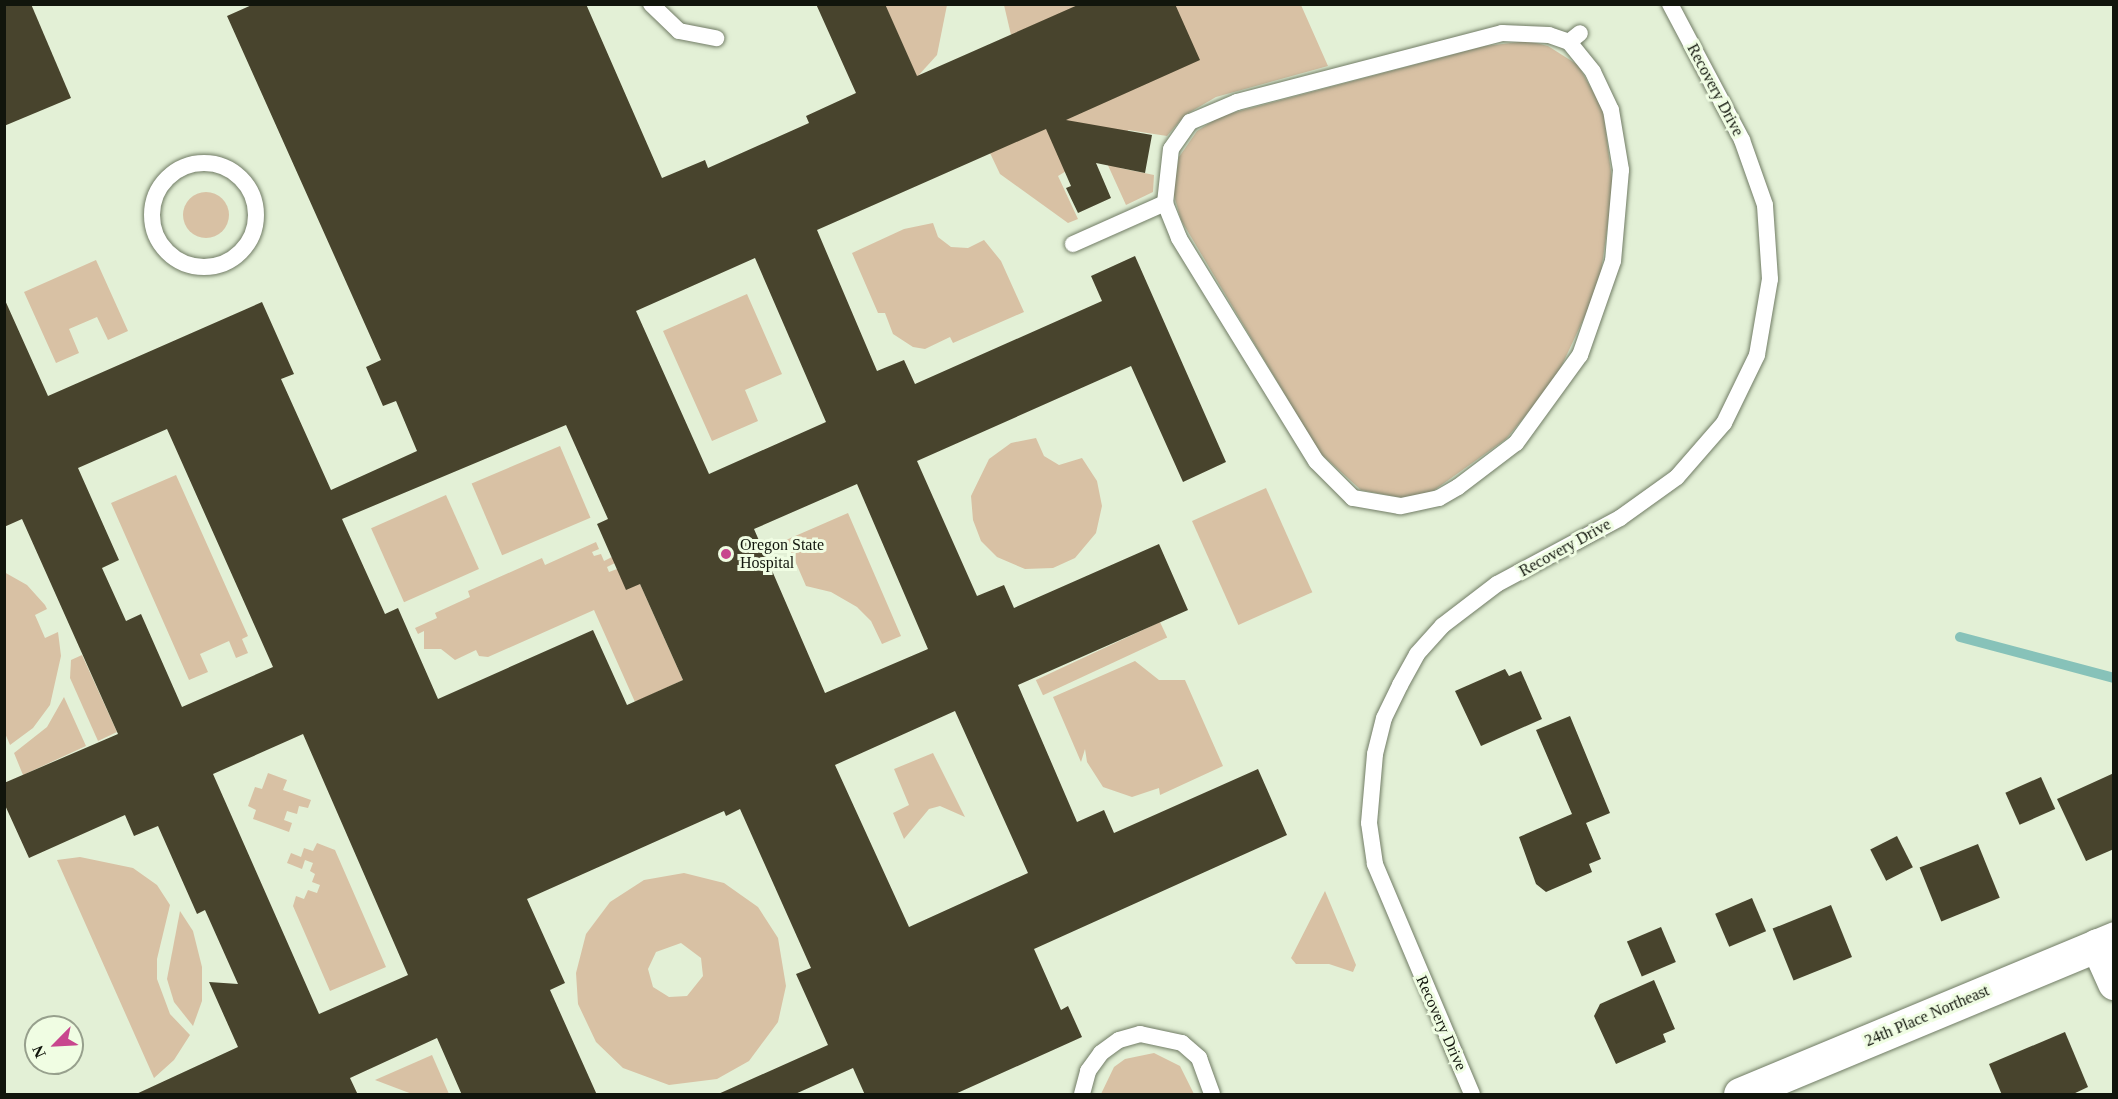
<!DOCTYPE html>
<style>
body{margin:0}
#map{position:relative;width:2118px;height:1099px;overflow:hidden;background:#e3f0d6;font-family:Georgia,serif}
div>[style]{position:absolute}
.green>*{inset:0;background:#d8c1a4;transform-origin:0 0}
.round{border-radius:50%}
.stream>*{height:10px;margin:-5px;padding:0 5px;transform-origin:5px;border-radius:5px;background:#87c2b9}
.building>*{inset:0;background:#48442d;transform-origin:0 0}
.roads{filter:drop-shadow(0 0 2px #717c65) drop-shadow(0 0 2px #717c65)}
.lane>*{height:16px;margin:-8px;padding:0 8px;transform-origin:8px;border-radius:8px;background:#fff}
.lane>.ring{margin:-8px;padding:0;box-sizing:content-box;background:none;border:16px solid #fff;border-radius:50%}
.street>*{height:33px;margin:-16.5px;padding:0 16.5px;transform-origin:16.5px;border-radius:16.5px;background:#fff}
.dots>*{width:16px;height:16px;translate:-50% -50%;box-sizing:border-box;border:3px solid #f0fde3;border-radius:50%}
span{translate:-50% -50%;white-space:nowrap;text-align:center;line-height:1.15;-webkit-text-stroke:6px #f0fde3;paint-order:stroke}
.street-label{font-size:16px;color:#11150c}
.poi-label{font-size:16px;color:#11150c}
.left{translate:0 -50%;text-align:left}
.frame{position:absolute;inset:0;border:6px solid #11150c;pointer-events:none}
.north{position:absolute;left:24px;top:1015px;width:60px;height:60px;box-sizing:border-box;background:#f0fde3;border:2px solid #97a08d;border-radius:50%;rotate:246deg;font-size:16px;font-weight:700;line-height:24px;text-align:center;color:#11150c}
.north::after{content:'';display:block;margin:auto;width:21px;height:27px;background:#c8468e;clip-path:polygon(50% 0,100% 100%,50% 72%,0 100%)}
</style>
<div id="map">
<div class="green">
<div style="clip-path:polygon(885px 5px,947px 5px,937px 55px,917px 77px)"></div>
<div style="clip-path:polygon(1004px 5px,1080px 5px,1011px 35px)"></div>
<div style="clip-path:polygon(1175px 5px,1301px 5px,1328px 66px,1216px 97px,1185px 115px,1167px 136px,1128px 130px,1120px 168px,1154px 175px,1153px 192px,1126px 205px,1101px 150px,1058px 176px,1078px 219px,1068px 223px,1000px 174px,990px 153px)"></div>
<div style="clip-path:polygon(1528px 41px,1548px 46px,1578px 65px,1603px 109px,1613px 188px,1599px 286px,1555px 380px,1506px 439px,1433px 491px,1408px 499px,1361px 490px,1319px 452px,1181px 220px,1173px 192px,1179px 157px,1197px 131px,1221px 116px,1485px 46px)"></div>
<div class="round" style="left:183px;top:192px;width:46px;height:46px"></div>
<div style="clip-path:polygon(933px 223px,938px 237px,951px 247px,968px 248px,984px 240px,1001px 261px,1024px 312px,953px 343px,950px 337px,925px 349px,913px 347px,893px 334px,885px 313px,878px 313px,852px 253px,904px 229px)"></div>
<div style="clip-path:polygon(96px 260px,128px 331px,108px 340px,97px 317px,69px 329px,79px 353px,56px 363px,24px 292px)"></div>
<div style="clip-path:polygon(747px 294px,782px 374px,745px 390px,758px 421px,712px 441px,663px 331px)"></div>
<div style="clip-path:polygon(1036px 438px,1044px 456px,1059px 465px,1082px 458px,1097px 481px,1102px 506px,1096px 533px,1075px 558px,1053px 568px,1025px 569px,997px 557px,981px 541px,973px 520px,971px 496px,989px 459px,1011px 443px)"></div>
<div style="left:560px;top:446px;width:78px;height:96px;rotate:67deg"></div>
<div style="clip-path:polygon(176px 475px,248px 636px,242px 639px,248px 653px,236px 658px,229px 641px,200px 654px,208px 672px,189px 680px,111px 503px)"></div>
<div style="left:1266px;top:488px;width:114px;height:81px;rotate:66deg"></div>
<div style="left:446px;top:495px;width:81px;height:82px;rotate:66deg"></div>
<div style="clip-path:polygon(848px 513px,901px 636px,882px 644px,871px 621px,857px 607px,831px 592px,806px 586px,786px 540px)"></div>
<div style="clip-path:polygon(596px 542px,599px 549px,592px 552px,594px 556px,601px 554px,604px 561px,612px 557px,615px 563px,607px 567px,609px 572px,617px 569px,640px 584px,683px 680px,635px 702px,594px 610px,488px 657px,479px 656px,476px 650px,455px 660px,441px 649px,424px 649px,424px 631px,418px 634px,415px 628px,437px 618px,435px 613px,470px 597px,468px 591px,542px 558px,545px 565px)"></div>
<div style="clip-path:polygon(4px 572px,27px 585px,45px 605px,47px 609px,35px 615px,45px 638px,58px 632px,61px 656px,50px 705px,33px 728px,10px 745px,4px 731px)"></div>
<div style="left:1160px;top:622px;width:17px;height:137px;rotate:65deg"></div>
<div style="clip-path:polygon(82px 655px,117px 732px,98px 741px,70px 678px,71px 660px)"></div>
<div style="clip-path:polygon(1135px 661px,1159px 680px,1185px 680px,1223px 766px,1160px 795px,1159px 788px,1132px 797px,1103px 787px,1087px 762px,1085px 749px,1081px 762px,1053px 697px)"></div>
<div style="clip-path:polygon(64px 697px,86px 746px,23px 775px,14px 753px,47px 727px)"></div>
<div style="clip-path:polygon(933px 753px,965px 817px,940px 806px,929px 809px,904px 839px,893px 813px,909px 805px,894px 769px)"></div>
<div style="clip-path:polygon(268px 773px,287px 780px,283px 790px,311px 800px,308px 808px,299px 806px,297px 814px,287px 811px,284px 820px,292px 823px,289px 832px,253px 819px,256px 810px,248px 806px,255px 787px,262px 789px)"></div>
<div style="clip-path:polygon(317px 843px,335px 850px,386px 967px,330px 991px,293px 906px,296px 896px,304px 899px,308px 890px,317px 893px,320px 885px,312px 882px,315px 874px,310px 871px,313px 863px,305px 860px,302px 869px,287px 863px,291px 853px,301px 857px,304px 848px,313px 851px)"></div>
<div style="clip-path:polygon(80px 857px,133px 868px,157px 885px,170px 905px,157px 959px,157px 979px,170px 1014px,190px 1035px,174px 1060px,154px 1078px,57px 860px)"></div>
<div style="clip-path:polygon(evenodd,684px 873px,724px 883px,758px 907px,778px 938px,786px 986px,778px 1022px,749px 1061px,717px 1079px,669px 1085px,623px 1068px,596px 1042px,578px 1004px,576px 973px,586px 934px,610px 902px,644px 880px,684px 873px,681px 943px,701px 958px,703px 976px,687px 996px,669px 997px,653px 987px,648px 969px,656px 952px,681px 943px)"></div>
<div style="clip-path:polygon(1325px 891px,1356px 965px,1353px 972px,1329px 964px,1296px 964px,1291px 958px)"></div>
<div style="clip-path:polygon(180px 911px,193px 931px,202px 967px,202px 1001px,193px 1026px,174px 1002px,167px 979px)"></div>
<div style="clip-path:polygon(1154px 1053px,1180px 1066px,1194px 1094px,1101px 1094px,1114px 1067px,1125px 1059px)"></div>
<div style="clip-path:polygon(432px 1055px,449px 1094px,412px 1094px,375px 1080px)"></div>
</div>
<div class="stream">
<div style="left:1960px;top:637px;width:159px;rotate:14.9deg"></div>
</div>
<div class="building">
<div style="clip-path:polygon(4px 4px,31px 4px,71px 98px,4px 126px)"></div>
<div style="clip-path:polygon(evenodd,254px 4px,586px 4px,662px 178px,705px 160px,708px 168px,809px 123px,806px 116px,856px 93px,816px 4px,885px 4px,917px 76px,1080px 4px,1175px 4px,1200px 60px,1066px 120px,1152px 135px,1145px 173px,1096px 163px,1111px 198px,1078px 213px,1066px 188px,1071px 186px,1046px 129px,817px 230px,877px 371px,904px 360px,915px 384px,1102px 301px,1091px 276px,1135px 256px,1226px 462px,1183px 482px,1131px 366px,917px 461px,977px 596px,1004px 585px,1014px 608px,1159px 544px,1188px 610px,1018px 685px,1077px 822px,1104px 810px,1114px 833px,1258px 769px,1287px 835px,1034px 949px,1061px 1010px,1068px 1006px,1082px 1037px,953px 1095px,865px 1095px,853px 1068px,793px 1095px,716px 1095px,828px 1045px,796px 974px,811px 968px,740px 809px,726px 816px,724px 811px,527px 899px,565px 983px,550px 990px,597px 1095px,462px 1095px,437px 1038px,350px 1078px,358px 1095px,134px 1095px,238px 1047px,209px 982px,238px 984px,205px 910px,197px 914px,158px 826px,134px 836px,125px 815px,29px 858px,4px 803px,4px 783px,118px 734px,22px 519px,4px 527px,4px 298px,48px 396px,262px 302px,294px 374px,281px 379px,331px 490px,417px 451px,396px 401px,383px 406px,366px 367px,381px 360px,227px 16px,254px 4px,755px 258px,826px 422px,709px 474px,636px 311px,755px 258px,254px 4px,566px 425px,608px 519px,597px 524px,626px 590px,640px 584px,683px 680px,627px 705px,593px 630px,438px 699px,398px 608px,385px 614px,342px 519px,566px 425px,254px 4px,167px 429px,273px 667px,182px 707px,141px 614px,126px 621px,102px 568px,119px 560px,78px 468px,167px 429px,254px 4px,857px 484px,928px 649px,825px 693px,754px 529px,857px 484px,254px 4px,955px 711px,1028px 873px,909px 927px,835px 765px,955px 711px,254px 4px,303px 734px,408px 975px,319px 1014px,213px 774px,303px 734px)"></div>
<div style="clip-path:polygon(1505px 669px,1509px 676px,1521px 671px,1542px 719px,1481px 746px,1455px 691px)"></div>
<div style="clip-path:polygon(1570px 716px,1610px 813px,1586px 823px,1601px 859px,1589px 864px,1592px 872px,1546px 892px,1536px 884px,1519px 837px,1572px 814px,1536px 730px)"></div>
<div style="clip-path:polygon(2114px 773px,2114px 849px,2086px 861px,2057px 799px)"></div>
<div style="left:2041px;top:777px;width:35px;height:39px;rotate:66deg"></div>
<div style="left:1897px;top:836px;width:35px;height:30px;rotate:63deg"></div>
<div style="left:1978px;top:844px;width:58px;height:63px;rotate:68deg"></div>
<div style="left:1752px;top:898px;width:36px;height:40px;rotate:67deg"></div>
<div style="left:1831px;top:905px;width:56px;height:63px;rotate:68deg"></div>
<div style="left:1661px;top:927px;width:38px;height:37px;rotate:67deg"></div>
<div style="clip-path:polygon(1654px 980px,1675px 1029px,1663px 1034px,1666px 1042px,1616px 1064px,1594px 1016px,1600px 1004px)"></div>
<div style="clip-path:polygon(2065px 1032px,2088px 1087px,2071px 1095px,2002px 1095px,1989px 1064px)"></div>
</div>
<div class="roads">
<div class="lane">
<div style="left:651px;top:4px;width:39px;rotate:44deg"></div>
<div style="left:679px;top:31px;width:38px;rotate:11deg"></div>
<div style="left:1569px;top:42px;width:38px;rotate:51deg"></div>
<div style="left:1593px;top:72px;width:42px;rotate:64.7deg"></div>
<div style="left:1611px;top:110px;width:61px;rotate:80.5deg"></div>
<div style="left:1621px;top:170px;width:91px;rotate:95deg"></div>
<div style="left:1613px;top:261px;width:100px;rotate:109.3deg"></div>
<div style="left:1580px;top:355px;width:109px;rotate:126deg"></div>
<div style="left:1516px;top:443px;width:73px;rotate:142.8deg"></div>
<div style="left:1458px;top:487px;width:22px;rotate:150deg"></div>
<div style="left:1439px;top:498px;width:40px;rotate:168deg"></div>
<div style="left:1400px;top:506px;width:48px;rotate:-170.3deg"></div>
<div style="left:1353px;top:498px;width:52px;rotate:-135deg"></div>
<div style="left:1316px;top:461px;width:262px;rotate:-121.6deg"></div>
<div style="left:1179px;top:238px;width:38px;rotate:-112deg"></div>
<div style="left:1165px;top:203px;width:54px;rotate:-83.7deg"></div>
<div style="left:1171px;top:149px;width:33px;rotate:-55deg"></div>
<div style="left:1190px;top:122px;width:51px;rotate:-23.1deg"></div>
<div style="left:1237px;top:102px;width:274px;rotate:-14.6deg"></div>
<div style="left:1502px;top:33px;width:47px;rotate:2.4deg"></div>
<div style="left:1549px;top:35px;width:21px;rotate:19deg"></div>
<div style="left:1569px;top:42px;width:14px;rotate:-39deg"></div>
<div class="ring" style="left:152px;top:163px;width:88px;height:88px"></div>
<div style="left:1073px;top:244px;width:101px;rotate:-24deg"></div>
<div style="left:1082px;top:1094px;width:24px;rotate:-75deg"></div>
<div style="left:1088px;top:1071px;width:22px;rotate:-54deg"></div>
<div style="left:1101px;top:1053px;width:22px;rotate:-36deg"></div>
<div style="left:1119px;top:1040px;width:22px;rotate:-16deg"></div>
<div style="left:1140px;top:1034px;width:43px;rotate:12.1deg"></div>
<div style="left:1182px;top:1043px;width:23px;rotate:41deg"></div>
<div style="left:1199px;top:1058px;width:38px;rotate:70deg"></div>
<div style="left:1472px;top:1094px;width:250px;rotate:-112.9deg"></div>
<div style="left:1375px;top:864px;width:41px;rotate:-98.3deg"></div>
<div style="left:1369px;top:823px;width:69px;rotate:-85deg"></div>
<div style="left:1375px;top:754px;width:37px;rotate:-76deg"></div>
<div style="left:1384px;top:718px;width:37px;rotate:-64deg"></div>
<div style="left:1400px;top:685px;width:35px;rotate:-61deg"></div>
<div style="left:1417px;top:654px;width:38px;rotate:-48deg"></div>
<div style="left:1442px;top:626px;width:69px;rotate:-37.4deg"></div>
<div style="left:1497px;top:584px;width:140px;rotate:-28.2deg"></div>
<div style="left:1620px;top:518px;width:70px;rotate:-35.7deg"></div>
<div style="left:1677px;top:477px;width:72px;rotate:-49deg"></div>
<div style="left:1724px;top:423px;width:76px;rotate:-64.1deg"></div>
<div style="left:1757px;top:355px;width:77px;rotate:-80.3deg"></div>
<div style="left:1770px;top:279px;width:74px;rotate:-93.9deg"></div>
<div style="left:1765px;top:205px;width:69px;rotate:-109.5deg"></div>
<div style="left:1742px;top:140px;width:154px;rotate:-117.9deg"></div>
</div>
<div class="street">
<div style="left:2097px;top:945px;width:42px;rotate:65.9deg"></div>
<div style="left:1740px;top:1094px;width:405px;rotate:-22.6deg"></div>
</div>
</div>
<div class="dots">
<div style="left:726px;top:554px;background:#c8468e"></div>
</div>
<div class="street-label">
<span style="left:1715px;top:90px;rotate:62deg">Recovery Drive</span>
<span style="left:1565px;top:548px;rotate:-29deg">Recovery Drive</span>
<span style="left:1927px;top:1016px;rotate:-23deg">24th Place Northeast</span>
<span style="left:1441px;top:1023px;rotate:66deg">Recovery Drive</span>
</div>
<div class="poi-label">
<span class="left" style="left:740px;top:554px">Oregon State<br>Hospital</span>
</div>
<div class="frame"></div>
<div class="north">N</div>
</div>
